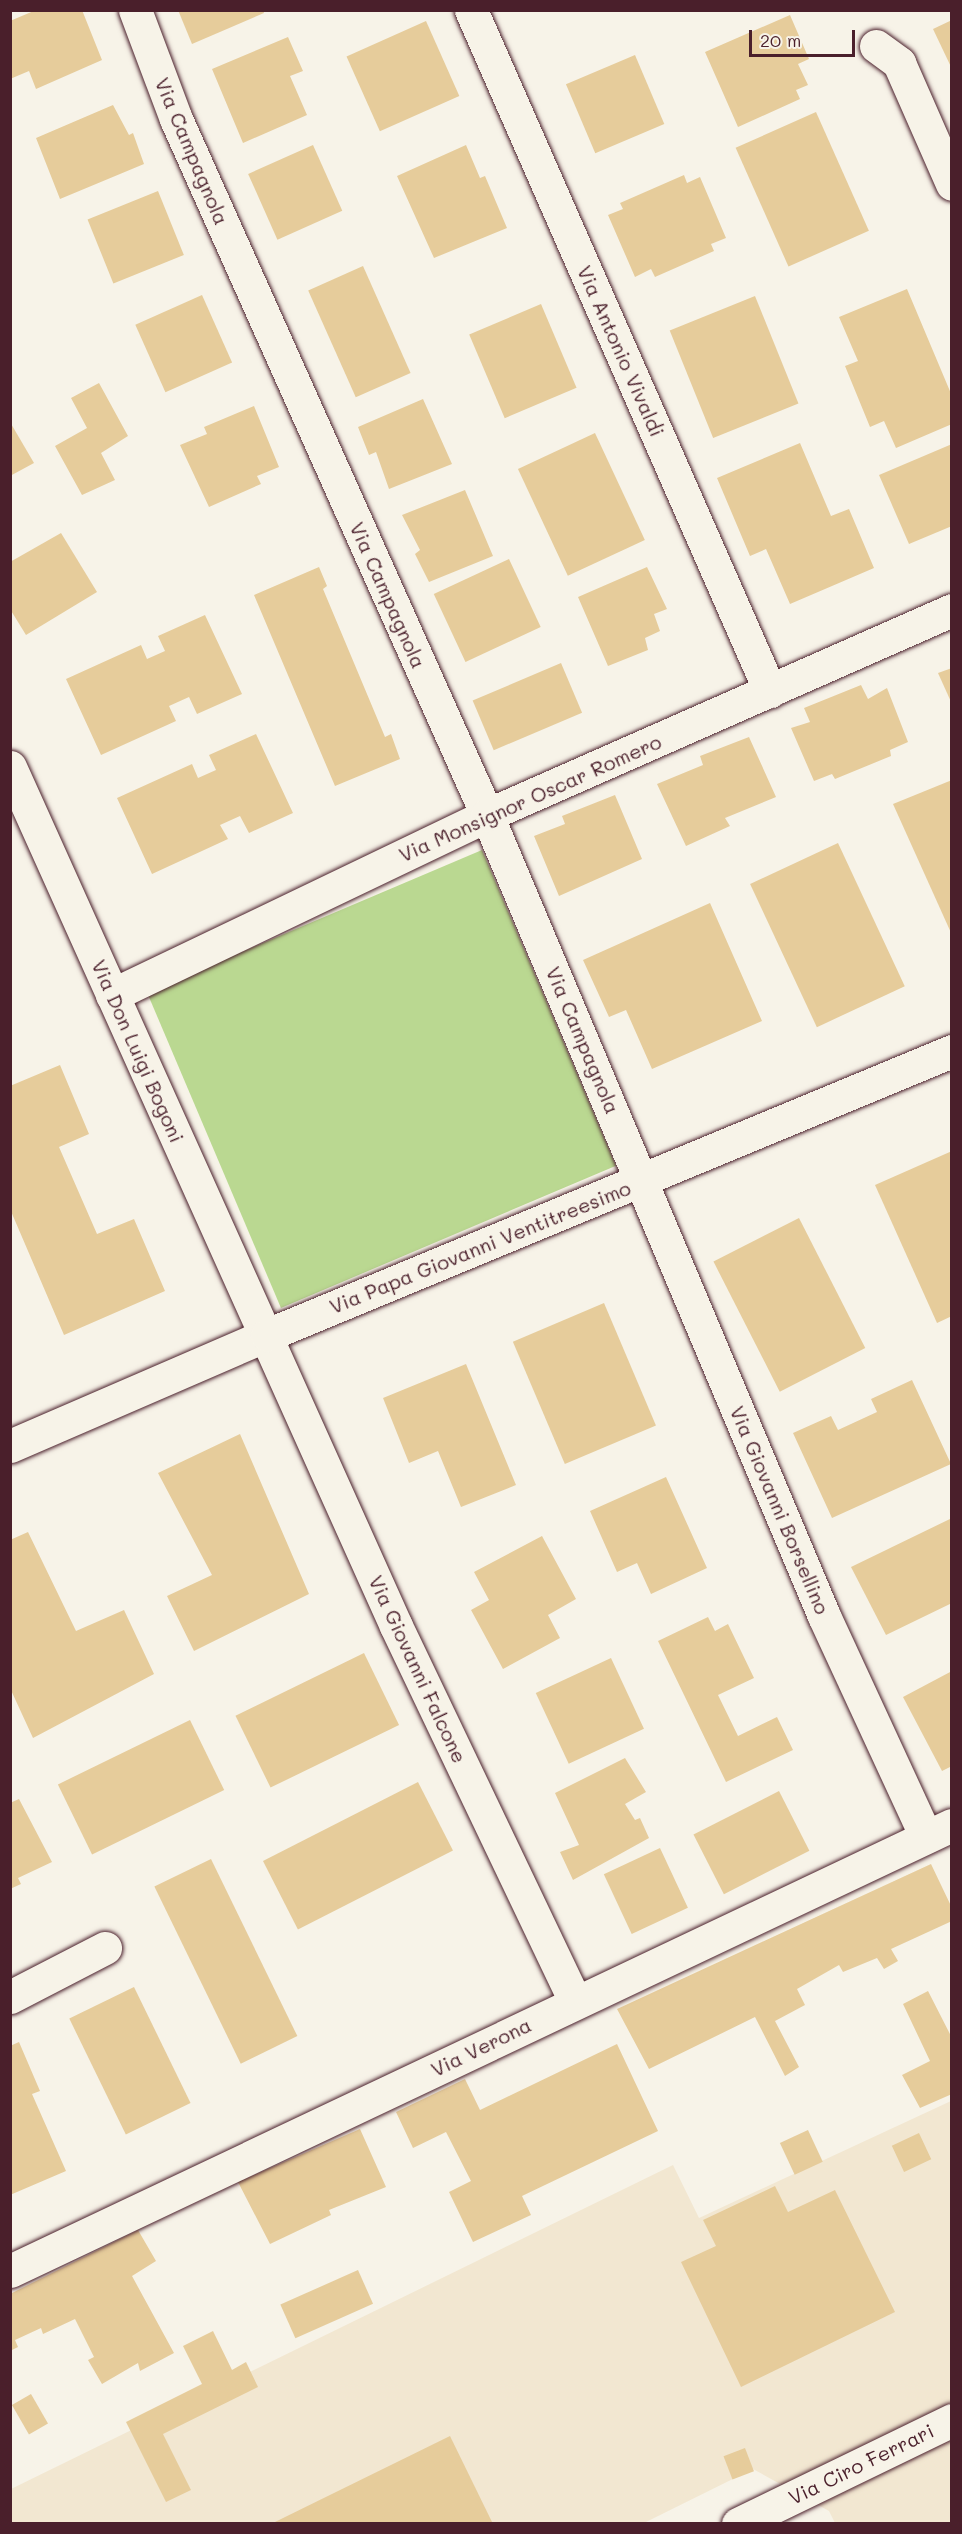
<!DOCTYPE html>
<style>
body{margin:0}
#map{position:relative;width:962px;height:2534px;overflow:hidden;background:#f7f3e8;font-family:Mali,sans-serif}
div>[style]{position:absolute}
.built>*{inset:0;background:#f2e7d1}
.green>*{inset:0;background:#bad891;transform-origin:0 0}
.building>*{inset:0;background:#e6cc9b;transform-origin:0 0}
.roads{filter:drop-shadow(0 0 2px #4a1f2b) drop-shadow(0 0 2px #4a1f2b)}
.minor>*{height:33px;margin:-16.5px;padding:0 16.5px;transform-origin:16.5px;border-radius:16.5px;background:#f7f3e8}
.tertiary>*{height:33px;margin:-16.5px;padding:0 16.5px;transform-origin:16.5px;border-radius:16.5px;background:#f7f3e8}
span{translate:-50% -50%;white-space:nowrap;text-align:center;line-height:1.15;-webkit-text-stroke:4.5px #f7f3e8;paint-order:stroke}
.street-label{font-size:20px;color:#4a1f2b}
.frame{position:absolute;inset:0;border:12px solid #4a1f2b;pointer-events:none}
.scale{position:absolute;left:749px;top:30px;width:106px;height:27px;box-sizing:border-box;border:3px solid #4a1f2b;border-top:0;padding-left:8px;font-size:18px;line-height:21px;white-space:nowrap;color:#4a1f2b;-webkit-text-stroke:4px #f7f3e8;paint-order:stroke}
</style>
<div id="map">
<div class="built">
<div style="clip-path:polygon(951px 2101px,951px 2523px,835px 2523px,829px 2511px,753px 2469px,644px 2523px,11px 2524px,11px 2489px,673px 2165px,699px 2218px)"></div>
</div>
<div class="green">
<div style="left:482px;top:850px;width:343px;height:364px;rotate:67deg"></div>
</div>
<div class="building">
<div style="clip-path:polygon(36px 10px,82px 10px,102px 60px,36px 89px,29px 71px,10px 79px,10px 21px)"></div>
<div style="clip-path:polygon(178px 10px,263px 10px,264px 13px,192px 44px)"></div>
<div style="clip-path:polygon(790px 15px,809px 59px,798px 64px,808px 85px,796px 90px,800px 99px,738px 127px,705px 52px)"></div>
<div style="clip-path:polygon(952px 20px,952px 69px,933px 29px)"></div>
<div style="left:426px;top:21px;width:82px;height:87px;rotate:66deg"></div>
<div style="clip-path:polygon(288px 37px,303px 71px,290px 76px,307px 115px,243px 143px,212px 69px)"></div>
<div style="left:635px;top:55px;width:75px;height:75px;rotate:67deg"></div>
<div style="clip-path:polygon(113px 105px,129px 135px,133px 133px,144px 164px,60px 199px,36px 138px)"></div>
<div style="left:816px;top:112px;width:130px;height:88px;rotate:66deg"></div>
<div style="left:313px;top:145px;width:72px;height:71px;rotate:66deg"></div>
<div style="clip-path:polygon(466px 145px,480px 178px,485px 176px,507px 228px,434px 258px,397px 176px)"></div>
<div style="clip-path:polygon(684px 175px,687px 183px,700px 177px,726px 238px,711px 244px,714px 251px,655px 277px,651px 269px,635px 277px,608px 215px,623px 209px,620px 203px)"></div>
<div style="left:158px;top:191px;width:69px;height:76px;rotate:68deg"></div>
<div style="left:363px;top:266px;width:117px;height:60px;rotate:66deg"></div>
<div style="clip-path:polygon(907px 289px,952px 396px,952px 424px,896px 448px,884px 421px,870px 427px,845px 366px,858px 361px,839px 317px)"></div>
<div style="left:202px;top:295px;width:74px;height:73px;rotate:66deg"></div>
<div style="left:755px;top:296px;width:116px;height:92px;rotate:68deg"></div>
<div style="left:541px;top:304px;width:91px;height:78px;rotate:67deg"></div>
<div style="clip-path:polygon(99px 383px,128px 436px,101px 453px,115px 480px,82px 495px,55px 446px,87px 428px,71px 398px)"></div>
<div style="clip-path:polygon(423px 399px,452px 464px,389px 489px,376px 452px,369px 455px,358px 427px)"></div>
<div style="clip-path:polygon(254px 406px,279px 467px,257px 476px,261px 484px,209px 507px,180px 445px,207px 434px,204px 427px)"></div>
<div style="clip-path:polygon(10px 422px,34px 463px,10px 476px)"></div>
<div style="left:595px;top:433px;width:118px;height:85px;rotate:65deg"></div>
<div style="clip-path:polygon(800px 443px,831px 516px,849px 509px,874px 568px,790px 604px,766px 549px,750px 556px,717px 478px)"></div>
<div style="clip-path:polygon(952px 444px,952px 526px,909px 544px,879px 475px)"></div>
<div style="clip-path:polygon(465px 490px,493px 556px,429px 582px,415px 554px,420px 550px,402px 515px)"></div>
<div style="clip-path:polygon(61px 533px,97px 592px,26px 635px,10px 609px,10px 562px)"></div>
<div style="left:509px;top:559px;width:75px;height:83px;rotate:65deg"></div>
<div style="clip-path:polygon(319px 567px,327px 586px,323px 589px,385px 737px,391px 734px,400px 759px,335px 786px,254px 595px)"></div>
<div style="clip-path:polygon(647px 567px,667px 609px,654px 614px,660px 631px,645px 638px,648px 650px,608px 666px,578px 597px)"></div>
<div style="clip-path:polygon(205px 615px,242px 694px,197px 714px,189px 697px,169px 706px,176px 721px,101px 755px,66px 679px,141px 645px,147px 659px,165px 651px,158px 636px)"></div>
<div style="left:561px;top:663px;width:54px;height:96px;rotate:67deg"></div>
<div style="clip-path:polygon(952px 668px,952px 704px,938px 673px)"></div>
<div style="clip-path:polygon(861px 685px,868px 699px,887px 688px,908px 742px,890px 750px,891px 756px,835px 779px,832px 774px,814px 781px,791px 728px,810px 722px,804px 708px)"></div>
<div style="clip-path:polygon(256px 734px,293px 813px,249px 833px,240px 816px,220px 825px,228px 839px,152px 874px,117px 798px,192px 764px,198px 778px,216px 770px,209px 755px)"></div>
<div style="clip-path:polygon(749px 737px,776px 797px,725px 818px,730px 826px,686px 846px,657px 784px,703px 765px,700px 756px)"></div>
<div style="clip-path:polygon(952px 780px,952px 935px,893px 804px)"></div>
<div style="clip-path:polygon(615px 795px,642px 859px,559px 896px,534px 836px,565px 824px,562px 816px)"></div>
<div style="left:838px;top:843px;width:158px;height:97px;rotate:65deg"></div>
<div style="clip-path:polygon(710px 903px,762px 1021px,652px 1069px,626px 1010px,609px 1017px,583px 960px)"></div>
<div style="clip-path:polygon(60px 1065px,89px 1134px,59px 1147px,97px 1234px,134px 1219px,165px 1291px,64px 1335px,10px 1209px,10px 1086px)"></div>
<div style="clip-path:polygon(952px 1151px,952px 1316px,937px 1323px,875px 1185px)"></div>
<div style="left:799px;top:1218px;width:146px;height:96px;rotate:63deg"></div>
<div style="left:604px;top:1303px;width:133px;height:99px;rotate:67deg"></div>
<div style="clip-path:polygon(466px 1364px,516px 1485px,461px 1507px,438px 1451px,409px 1463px,383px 1398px)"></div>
<div style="clip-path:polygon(912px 1380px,951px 1464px,832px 1518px,793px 1433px,831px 1416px,838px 1430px,877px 1412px,871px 1399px)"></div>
<div style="clip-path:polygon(240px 1434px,309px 1594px,194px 1651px,167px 1596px,212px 1575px,158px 1473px)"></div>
<div style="clip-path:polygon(666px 1477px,707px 1568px,651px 1594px,637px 1563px,617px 1572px,590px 1511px)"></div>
<div style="clip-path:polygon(952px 1518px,952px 1603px,886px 1635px,851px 1567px)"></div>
<div style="clip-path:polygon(28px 1532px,76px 1631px,124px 1610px,154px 1674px,33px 1738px,10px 1688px,10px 1540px)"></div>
<div style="clip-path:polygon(542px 1536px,576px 1599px,548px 1615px,560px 1638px,503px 1669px,471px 1610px,489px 1600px,474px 1572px)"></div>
<div style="clip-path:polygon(708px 1617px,715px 1631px,728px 1624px,754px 1678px,718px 1695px,738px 1736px,777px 1717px,793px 1750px,726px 1782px,658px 1641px)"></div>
<div style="left:364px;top:1653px;width:80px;height:143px;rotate:64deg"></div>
<div style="left:611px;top:1658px;width:78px;height:83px;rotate:65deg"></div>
<div style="clip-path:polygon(952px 1671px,952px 1766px,942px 1771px,903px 1697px)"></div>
<div style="left:190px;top:1720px;width:78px;height:147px;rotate:64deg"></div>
<div style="clip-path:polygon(625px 1758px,646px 1792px,625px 1804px,635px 1820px,640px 1818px,649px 1838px,573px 1880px,560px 1852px,579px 1845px,555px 1793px)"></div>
<div style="left:418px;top:1782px;width:77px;height:174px;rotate:63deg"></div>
<div style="left:779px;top:1791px;width:67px;height:96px;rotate:63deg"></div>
<div style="clip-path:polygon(19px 1799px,52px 1862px,18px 1878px,21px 1884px,10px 1889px,10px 1803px)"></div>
<div style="left:660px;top:1848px;width:66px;height:62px;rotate:65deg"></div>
<div style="left:211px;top:1859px;width:197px;height:63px;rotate:64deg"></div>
<div style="clip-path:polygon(931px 1864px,952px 1908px,952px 1921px,891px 1949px,898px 1961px,884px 1969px,877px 1958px,843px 1972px,839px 1965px,797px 1989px,805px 2005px,775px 2021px,799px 2067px,785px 2076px,755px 2017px,649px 2069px,617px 2009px)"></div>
<div style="left:134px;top:1987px;width:129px;height:72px;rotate:64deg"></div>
<div style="clip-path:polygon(928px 1991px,952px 2038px,952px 2094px,920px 2108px,902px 2075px,930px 2061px,903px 2004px)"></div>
<div style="clip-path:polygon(19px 2042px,40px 2091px,32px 2094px,66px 2171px,10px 2195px,10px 2046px)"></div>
<div style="clip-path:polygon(617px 2044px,658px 2131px,522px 2196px,531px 2215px,473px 2242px,449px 2192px,471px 2181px,446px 2132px,413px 2148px,396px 2112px,465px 2079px,480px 2110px)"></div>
<div style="clip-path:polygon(360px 2129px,386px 2187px,329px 2210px,331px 2215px,270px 2244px,238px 2182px)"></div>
<div style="left:808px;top:2130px;width:35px;height:31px;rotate:65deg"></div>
<div style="left:919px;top:2133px;width:29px;height:30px;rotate:65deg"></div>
<div style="clip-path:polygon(775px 2186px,788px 2212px,835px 2190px,895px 2312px,741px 2387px,681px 2262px,716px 2246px,703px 2220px)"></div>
<div style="clip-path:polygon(138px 2230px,156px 2261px,132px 2276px,174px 2353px,140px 2371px,138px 2363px,102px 2384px,88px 2360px,94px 2357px,75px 2319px,43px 2334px,41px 2328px,15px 2340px,18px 2347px,10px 2351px,10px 2294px)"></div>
<div style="left:358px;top:2270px;width:37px;height:85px;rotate:66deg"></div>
<div style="clip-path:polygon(213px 2331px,232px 2370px,246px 2362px,258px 2387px,163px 2434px,191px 2490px,166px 2502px,126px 2422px,202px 2384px,183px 2346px)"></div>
<div style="left:31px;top:2394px;width:34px;height:22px;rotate:60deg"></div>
<div style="clip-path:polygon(450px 2436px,493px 2524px,271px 2524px,277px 2521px)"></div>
<div style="left:745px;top:2448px;width:25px;height:23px;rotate:69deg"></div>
</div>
<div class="roads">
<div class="minor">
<div style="left:135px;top:10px;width:116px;rotate:69.4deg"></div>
<div style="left:176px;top:119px;width:762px;rotate:65.92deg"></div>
<div style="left:487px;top:815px;width:869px;rotate:67.18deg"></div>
<div style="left:824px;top:1616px;width:243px;rotate:65.2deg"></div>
<div style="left:471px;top:10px;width:744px;rotate:66.3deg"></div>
<div style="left:876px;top:46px;width:29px;rotate:36deg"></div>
<div style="left:899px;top:63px;width:132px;rotate:66.3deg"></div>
<div style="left:10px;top:767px;width:942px;rotate:65.8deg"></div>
<div style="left:396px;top:1626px;width:416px;rotate:64.5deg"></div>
<div style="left:112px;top:995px;width:416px;rotate:-25.6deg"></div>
<div style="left:487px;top:815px;width:508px;rotate:-23.79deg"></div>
<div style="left:10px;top:1446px;width:280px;rotate:-23.4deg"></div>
<div style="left:267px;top:1335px;width:742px;rotate:-22.52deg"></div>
<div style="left:10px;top:1997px;width:107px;rotate:-27.3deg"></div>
<div style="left:738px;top:2524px;width:238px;rotate:-25.9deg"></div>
</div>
<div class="tertiary">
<div style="left:10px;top:2271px;width:1042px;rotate:-25.34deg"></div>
</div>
</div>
<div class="street-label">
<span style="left:192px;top:151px;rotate:67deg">Via Campagnola</span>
<span style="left:621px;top:351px;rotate:66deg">Via Antonio Vivaldi</span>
<span style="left:388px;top:595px;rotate:66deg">Via Campagnola</span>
<span style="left:530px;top:798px;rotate:-24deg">Via Monsignor Oscar Romero</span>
<span style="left:583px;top:1040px;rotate:67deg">Via Campagnola</span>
<span style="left:138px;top:1051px;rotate:66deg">Via Don Luigi Bogoni</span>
<span style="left:480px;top:1247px;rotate:-22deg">Via Papa Giovanni Ventitreesimo</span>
<span style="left:780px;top:1510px;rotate:67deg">Via Giovanni Borsellino</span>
<span style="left:418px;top:1669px;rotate:65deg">Via Giovanni Falcone</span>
<span style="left:481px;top:2047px;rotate:-26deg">Via Verona</span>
<span style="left:861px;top:2464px;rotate:-26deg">Via Ciro Ferrari</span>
</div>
<div class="frame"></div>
<div class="scale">20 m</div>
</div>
